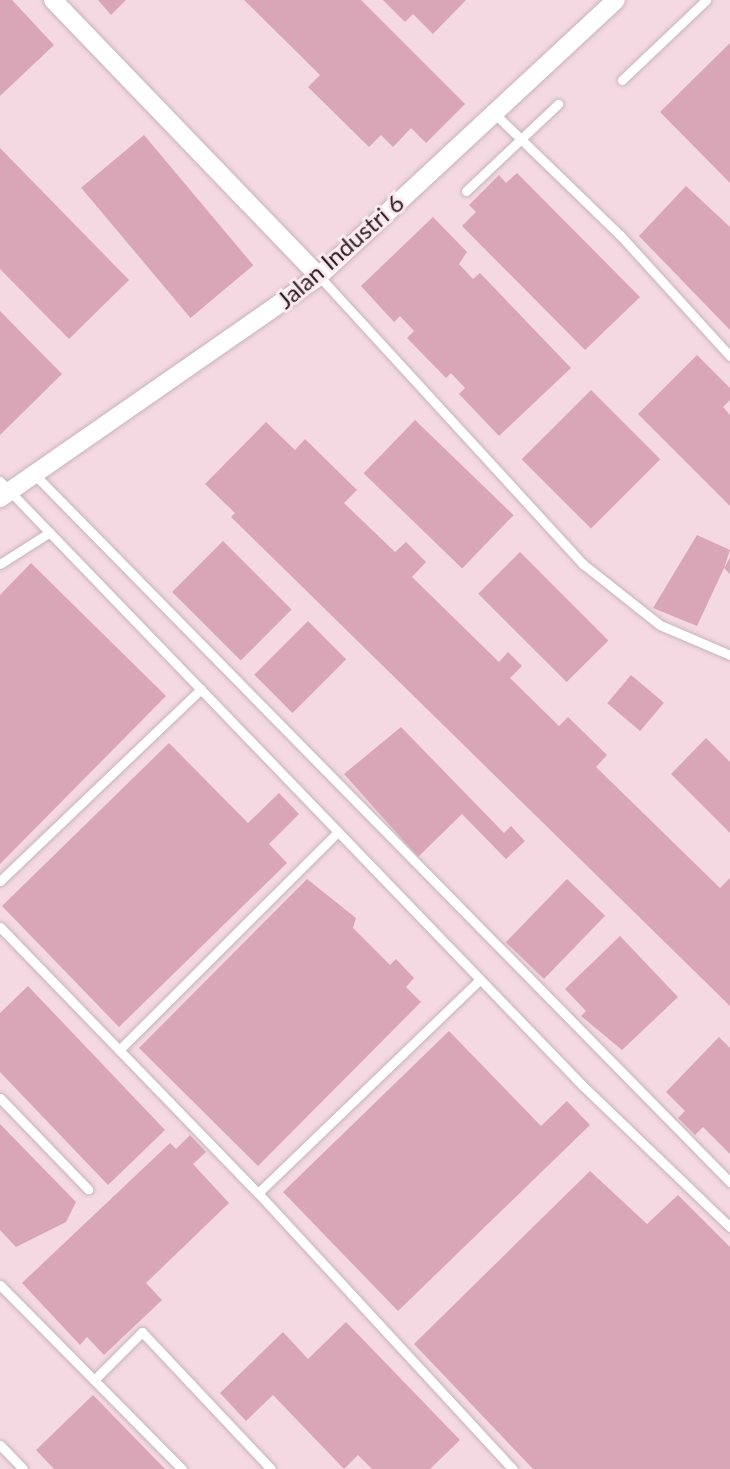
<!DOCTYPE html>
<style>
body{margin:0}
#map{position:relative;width:730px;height:1469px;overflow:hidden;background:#fde9ef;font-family:Lato,sans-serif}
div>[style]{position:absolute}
.built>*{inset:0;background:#f5d9e2;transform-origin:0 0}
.building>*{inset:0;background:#d9a6b7;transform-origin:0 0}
.roads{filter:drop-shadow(0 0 2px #c7b4ba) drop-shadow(0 0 2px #c7b4ba)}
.lane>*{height:9px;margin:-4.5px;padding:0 4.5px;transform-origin:4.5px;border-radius:4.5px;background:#fff}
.street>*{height:18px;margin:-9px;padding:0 9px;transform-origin:9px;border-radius:9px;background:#fff}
span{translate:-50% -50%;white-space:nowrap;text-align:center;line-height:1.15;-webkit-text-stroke:6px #fde9ef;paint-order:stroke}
.street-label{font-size:24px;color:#251f21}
</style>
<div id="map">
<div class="built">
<div style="left:0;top:0;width:730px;height:1469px"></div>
</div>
<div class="building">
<div style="clip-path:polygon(0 0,12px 0,54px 45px,0 96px)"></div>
<div style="clip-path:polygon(98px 0,126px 0,111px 15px)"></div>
<div style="clip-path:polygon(244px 0,361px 0,465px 104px,426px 143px,411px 128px,393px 147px,381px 135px,369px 147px,308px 87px,320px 75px)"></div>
<div style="clip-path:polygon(383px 0,466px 0,433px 34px,413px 14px,405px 22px)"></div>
<div style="clip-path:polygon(730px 43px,730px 183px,660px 112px)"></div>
<div style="left:144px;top:135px;width:170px;height:82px;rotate:50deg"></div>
<div style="clip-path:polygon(0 148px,129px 280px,69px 339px,0 269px)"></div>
<div style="clip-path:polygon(517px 173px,640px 297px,585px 350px,462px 226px,476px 212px,469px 205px,499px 175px,506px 183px)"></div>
<div style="clip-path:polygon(686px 186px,730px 227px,730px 330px,639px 236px)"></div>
<div style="clip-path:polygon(433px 217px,467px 252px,459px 264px,473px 279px,480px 273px,571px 368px,499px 436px,459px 394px,465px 388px,451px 373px,446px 378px,407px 338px,414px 331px,400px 316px,394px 322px,361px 286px)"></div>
<div style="clip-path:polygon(0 311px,62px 374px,0 435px)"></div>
<div style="clip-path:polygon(697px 355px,730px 388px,730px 400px,723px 407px,730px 415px,730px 506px,638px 414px)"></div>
<div style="left:591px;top:390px;width:98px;height:98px;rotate:45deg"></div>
<div style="left:415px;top:420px;width:137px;height:74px;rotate:44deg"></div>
<div style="clip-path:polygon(266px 422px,295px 450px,305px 439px,357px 490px,344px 503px,395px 552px,406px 542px,426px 562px,412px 577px,499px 662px,508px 652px,522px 666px,510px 678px,559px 726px,568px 717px,607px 755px,596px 767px,720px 888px,730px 878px,730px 1006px,231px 517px,235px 513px,205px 484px)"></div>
<div style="clip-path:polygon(697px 535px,730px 550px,724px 568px,730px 558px,730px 574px,724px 568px,697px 626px,653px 608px)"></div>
<div style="left:223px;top:541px;width:97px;height:72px;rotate:45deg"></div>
<div style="left:520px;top:552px;width:125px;height:59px;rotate:45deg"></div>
<div style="clip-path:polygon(31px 563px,166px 696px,0 864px,0 595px)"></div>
<div style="left:308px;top:621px;width:54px;height:76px;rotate:45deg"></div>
<div style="left:631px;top:675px;width:43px;height:37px;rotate:40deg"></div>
<div style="clip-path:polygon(401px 727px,504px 833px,511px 826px,525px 841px,506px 859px,462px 814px,418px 857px,344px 774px)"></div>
<div style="clip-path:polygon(706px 738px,730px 762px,730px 833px,671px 774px)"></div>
<div style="clip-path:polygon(169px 743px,248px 823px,279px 793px,299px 814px,269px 844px,287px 863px,119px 1027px,2px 906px)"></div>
<div style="clip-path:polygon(307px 879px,356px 918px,353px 928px,390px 965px,396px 959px,414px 978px,406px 987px,421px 1002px,258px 1166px,139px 1048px)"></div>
<div style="left:567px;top:879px;width:53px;height:88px;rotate:44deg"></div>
<div style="clip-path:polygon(620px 936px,678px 997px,622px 1050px,581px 1016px,586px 1011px,565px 989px)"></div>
<div style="clip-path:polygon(28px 986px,165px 1130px,108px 1185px,0 1072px,0 1013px)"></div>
<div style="clip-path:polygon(449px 1031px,541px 1126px,567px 1101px,590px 1125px,398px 1311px,283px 1192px)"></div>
<div style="clip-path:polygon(719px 1037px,730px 1048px,730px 1154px,703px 1127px,695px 1135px,678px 1118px,685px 1111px,666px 1092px)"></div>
<div style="clip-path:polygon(0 1124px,76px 1202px,66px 1222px,16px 1247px,0 1230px)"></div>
<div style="clip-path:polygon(190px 1135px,206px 1152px,193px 1164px,229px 1203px,146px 1283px,162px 1300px,104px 1355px,87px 1337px,80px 1345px,22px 1283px,170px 1143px,176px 1149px)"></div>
<div style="clip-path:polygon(590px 1171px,647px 1224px,678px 1195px,730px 1247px,730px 1469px,533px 1469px,414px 1344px)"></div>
<div style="clip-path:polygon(346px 1322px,460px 1440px,430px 1469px,372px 1469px,358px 1455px,344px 1469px,273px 1395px,246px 1421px,220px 1393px,283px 1332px,308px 1359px)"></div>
<div style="clip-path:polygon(93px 1395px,165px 1469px,54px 1469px,36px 1450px)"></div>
</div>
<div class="roads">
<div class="lane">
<div style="left:622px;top:80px;width:116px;rotate:-43.6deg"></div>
<div style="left:494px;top:113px;width:177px;rotate:44.1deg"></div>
<div style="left:621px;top:236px;width:162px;rotate:47.8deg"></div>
<div style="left:466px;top:191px;width:127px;rotate:-43.4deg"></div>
<div style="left:319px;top:276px;width:391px;rotate:47.5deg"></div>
<div style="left:583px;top:564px;width:98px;rotate:38.4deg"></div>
<div style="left:660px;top:625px;width:76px;rotate:23.2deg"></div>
<div style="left:37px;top:477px;width:989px;rotate:45.49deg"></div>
<div style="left:0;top:481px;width:839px;rotate:46.06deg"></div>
<div style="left:582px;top:1085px;width:205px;rotate:43.8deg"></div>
<div style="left:0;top:564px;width:59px;rotate:-32.6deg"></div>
<div style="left:0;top:881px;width:278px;rotate:-43.7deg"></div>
<div style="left:0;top:927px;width:371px;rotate:45.9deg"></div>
<div style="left:258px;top:1193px;width:376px;rotate:47.3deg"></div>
<div style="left:119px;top:1050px;width:309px;rotate:-44.9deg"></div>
<div style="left:0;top:1098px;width:127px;rotate:46deg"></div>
<div style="left:258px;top:1193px;width:308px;rotate:-43.9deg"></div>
<div style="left:0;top:1285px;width:259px;rotate:45.3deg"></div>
<div style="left:94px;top:1380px;width:68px;rotate:-45deg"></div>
<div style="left:142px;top:1332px;width:188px;rotate:46.7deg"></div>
<div style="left:0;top:1445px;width:33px;rotate:46deg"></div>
</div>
<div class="street">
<div style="left:53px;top:0;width:383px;rotate:46.1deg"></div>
<div style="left:0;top:498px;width:389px;rotate:-34.8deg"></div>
<div style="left:319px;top:276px;width:405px;rotate:-42.9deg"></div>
</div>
</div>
<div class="street-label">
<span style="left:340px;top:251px;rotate:-41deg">Jalan Industri 6</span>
</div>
</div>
